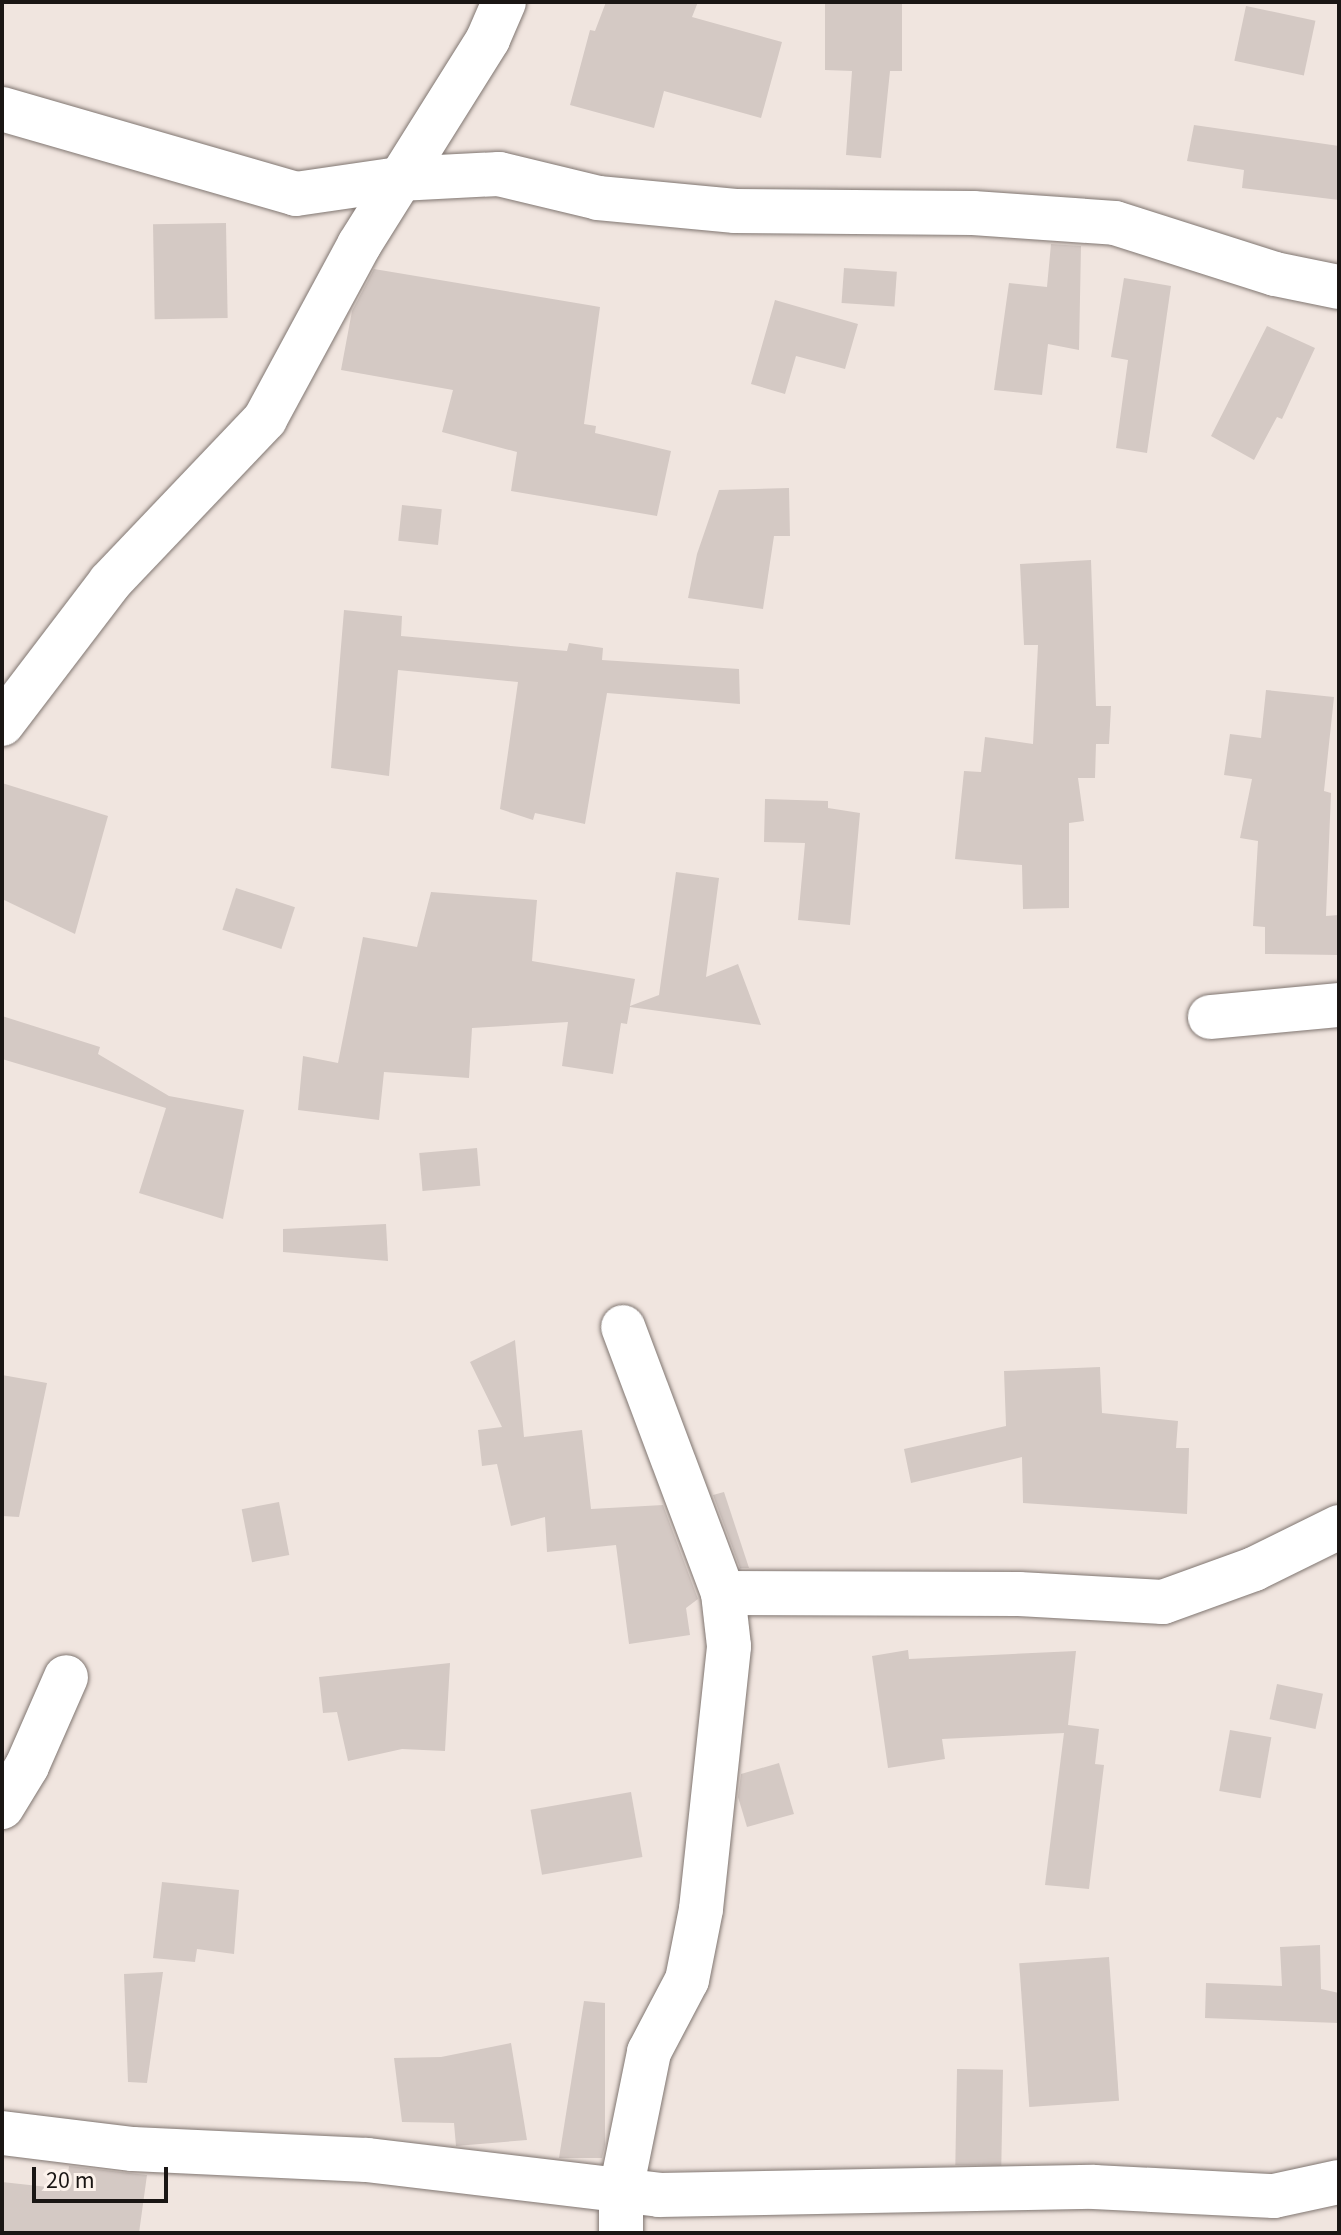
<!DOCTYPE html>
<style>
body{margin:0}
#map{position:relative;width:1341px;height:2235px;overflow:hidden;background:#f0e5df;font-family:"Source Sans 3",sans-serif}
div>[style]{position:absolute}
.building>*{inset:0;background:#d4c9c4;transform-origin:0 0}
.roads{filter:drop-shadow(0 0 2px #807671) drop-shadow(0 0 2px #807671)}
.street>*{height:44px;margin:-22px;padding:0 22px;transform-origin:22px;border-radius:22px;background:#fff}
span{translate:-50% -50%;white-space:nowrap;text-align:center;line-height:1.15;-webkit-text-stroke:7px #fdf3ec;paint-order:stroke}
.frame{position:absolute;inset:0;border:4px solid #1a1614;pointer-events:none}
.scale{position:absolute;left:32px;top:2167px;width:136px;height:36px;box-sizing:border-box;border:4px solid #1a1614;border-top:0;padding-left:10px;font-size:24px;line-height:28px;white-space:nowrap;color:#1a1614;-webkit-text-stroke:6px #fdf3ec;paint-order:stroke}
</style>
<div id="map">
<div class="building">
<div style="clip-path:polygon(606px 2px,698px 2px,692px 17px,782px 42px,761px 118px,664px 91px,654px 128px,570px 105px,590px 30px,595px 31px)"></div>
<div style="clip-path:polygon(825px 2px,902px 2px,902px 71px,890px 71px,881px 158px,846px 155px,852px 71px,825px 70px)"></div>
<div style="left:1246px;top:6px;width:71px;height:56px;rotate:12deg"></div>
<div style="clip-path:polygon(1194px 125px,1339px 146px,1339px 200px,1242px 188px,1244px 170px,1187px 161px)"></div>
<div style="left:226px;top:223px;width:95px;height:73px;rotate:89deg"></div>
<div style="clip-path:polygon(1051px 244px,1081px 246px,1079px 350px,1048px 344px,1042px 395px,994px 390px,1009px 283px,1047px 287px)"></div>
<div style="left:844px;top:268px;width:53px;height:35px;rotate:4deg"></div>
<div style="clip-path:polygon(374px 269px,600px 307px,584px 424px,596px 426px,595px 433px,671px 451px,657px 516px,511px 491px,517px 452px,442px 432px,453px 390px,341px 370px,352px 311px)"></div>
<div style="clip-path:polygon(1124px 278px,1171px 286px,1147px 453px,1116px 448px,1128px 360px,1111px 357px)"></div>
<div style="clip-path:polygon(775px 300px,858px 324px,845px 369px,796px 356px,785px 394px,751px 384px)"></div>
<div style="clip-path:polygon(1267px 326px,1315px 348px,1282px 419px,1277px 417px,1254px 460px,1211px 436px)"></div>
<div style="clip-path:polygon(789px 488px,790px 536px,774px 536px,763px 609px,688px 598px,697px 554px,719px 490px)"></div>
<div style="left:402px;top:505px;width:40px;height:36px;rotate:6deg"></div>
<div style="clip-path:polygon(1091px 560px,1096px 706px,1111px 706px,1109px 744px,1096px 744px,1095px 778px,1078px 778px,1084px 821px,1069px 823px,1069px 908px,1023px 909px,1022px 865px,955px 859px,964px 771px,981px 772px,985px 737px,1033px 744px,1038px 645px,1024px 645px,1020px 564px)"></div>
<div style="clip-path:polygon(344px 610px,402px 616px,401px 636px,567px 651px,569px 643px,603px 648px,602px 660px,739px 669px,740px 704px,607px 693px,585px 824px,535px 813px,533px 820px,500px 809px,518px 682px,398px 670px,389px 776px,331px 768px)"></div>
<div style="clip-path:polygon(1266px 690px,1334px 697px,1324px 791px,1331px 793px,1326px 916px,1339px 915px,1339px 955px,1265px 954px,1265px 927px,1253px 926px,1258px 841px,1240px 838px,1252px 779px,1224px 775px,1230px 734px,1261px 738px)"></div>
<div style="clip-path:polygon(2px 783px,108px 816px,75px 934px,2px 899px)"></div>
<div style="clip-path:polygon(765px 799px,828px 801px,828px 808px,860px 813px,850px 925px,798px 920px,805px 843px,764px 842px)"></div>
<div style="clip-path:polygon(676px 872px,719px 878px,706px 977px,738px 964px,761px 1025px,630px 1007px,627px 1024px,621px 1023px,613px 1074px,562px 1066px,568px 1022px,472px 1028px,469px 1078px,384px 1072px,379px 1120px,298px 1110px,303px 1056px,338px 1063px,363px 937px,417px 947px,431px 892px,537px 900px,532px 961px,635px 979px,630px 1006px,659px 995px)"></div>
<div style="left:236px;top:888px;width:62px;height:44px;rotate:18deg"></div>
<div style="clip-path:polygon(2px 1016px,100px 1047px,98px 1054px,169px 1096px,244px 1110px,223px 1219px,139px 1193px,166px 1108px,2px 1059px)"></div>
<div style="left:477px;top:1148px;width:38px;height:58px;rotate:85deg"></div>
<div style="clip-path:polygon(386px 1224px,388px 1261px,283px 1252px,283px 1229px)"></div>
<div style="clip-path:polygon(515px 1340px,524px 1437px,582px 1430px,591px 1509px,663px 1505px,698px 1599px,686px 1608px,690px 1635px,629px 1644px,616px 1545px,547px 1552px,545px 1517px,511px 1526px,497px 1464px,482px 1466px,478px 1430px,502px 1427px,470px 1362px)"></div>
<div style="clip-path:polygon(1100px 1367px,1102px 1413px,1178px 1421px,1176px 1448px,1189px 1448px,1187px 1514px,1023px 1503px,1022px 1457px,911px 1483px,904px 1449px,1006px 1426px,1004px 1371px)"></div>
<div style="clip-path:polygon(2px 1375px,47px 1383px,19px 1517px,2px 1516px)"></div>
<div style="clip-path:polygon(724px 1492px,749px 1568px,740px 1568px,713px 1495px)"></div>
<div style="left:279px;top:1502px;width:54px;height:38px;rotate:79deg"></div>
<div style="clip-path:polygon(908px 1650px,909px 1659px,1076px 1651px,1068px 1725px,1099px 1729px,1095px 1764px,1104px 1765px,1089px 1889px,1045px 1885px,1064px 1733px,942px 1739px,945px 1759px,888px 1768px,872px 1656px)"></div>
<div style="clip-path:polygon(450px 1663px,445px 1751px,402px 1749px,348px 1761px,337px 1712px,323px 1713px,319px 1677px)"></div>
<div style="left:1277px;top:1684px;width:47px;height:36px;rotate:12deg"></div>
<div style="left:1230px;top:1730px;width:42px;height:62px;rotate:10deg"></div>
<div style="clip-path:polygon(779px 1763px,794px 1814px,747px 1827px,738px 1797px,741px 1774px)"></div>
<div style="left:631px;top:1792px;width:66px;height:102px;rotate:80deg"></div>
<div style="clip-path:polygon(162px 1882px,239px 1890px,234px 1954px,197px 1949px,195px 1962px,153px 1958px)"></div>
<div style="clip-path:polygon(1320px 1945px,1321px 1989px,1339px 1993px,1339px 2023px,1205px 2018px,1206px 1983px,1282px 1986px,1280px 1947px)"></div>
<div style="left:1109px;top:1957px;width:144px;height:90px;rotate:86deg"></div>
<div style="clip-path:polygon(163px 1972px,147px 2083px,128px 2082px,124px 1974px)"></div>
<div style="clip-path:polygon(584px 2001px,605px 2003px,605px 2145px,602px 2158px,559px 2158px)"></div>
<div style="clip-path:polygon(511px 2043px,527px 2140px,456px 2146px,454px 2123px,402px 2122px,394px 2058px,441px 2057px)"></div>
<div style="left:957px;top:2069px;width:46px;height:96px;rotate:1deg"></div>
<div style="clip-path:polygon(69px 2166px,147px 2175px,139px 2233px,2px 2233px,2px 2182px,66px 2189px)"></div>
</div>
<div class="roads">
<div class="street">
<div style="left:2px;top:109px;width:306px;rotate:16.1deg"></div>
<div style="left:296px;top:194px;width:104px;rotate:-8.3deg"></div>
<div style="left:399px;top:179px;width:100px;rotate:-2.9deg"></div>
<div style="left:499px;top:174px;width:102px;rotate:13.6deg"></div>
<div style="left:598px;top:198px;width:138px;rotate:5.4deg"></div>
<div style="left:735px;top:211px;width:238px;rotate:0.5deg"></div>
<div style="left:973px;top:213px;width:142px;rotate:4deg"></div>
<div style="left:1115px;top:223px;width:168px;rotate:17.7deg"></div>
<div style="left:1275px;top:274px;width:65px;rotate:11.5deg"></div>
<div style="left:2px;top:724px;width:178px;rotate:-52.7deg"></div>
<div style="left:110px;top:582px;width:225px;rotate:-46.4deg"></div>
<div style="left:265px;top:419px;width:198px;rotate:-61.6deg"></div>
<div style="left:359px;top:245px;width:243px;rotate:-57.9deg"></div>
<div style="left:488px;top:39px;width:40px;rotate:-66.6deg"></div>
<div style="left:1210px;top:1017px;width:130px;rotate:-5.3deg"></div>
<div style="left:723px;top:1593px;width:296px;rotate:0.2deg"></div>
<div style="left:1019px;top:1594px;width:144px;rotate:3.2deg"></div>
<div style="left:1163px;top:1602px;width:97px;rotate:-19.9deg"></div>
<div style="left:1254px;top:1569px;width:95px;rotate:-26.3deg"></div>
<div style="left:2px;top:1807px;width:48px;rotate:-58.6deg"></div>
<div style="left:27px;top:1766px;width:97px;rotate:-66.3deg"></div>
<div style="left:2px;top:2133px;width:132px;rotate:7deg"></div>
<div style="left:133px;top:2149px;width:234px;rotate:2.7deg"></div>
<div style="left:367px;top:2160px;width:294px;rotate:6.8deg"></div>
<div style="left:659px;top:2195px;width:435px;rotate:-1.1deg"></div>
<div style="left:1094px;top:2187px;width:180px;rotate:2.9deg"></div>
<div style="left:1274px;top:2196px;width:66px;rotate:-12.2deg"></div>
<div style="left:621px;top:2233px;width:43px;rotate:-90deg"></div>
<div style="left:621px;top:2190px;width:141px;rotate:-78.5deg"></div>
<div style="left:649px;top:2052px;width:81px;rotate:-62.2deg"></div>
<div style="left:687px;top:1980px;width:72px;rotate:-78.8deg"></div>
<div style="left:701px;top:1909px;width:264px;rotate:-83.9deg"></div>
<div style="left:729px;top:1646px;width:53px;rotate:-96.5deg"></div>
<div style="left:723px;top:1593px;width:284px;rotate:-110.6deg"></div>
</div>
</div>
<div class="frame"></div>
<div class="scale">20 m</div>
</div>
